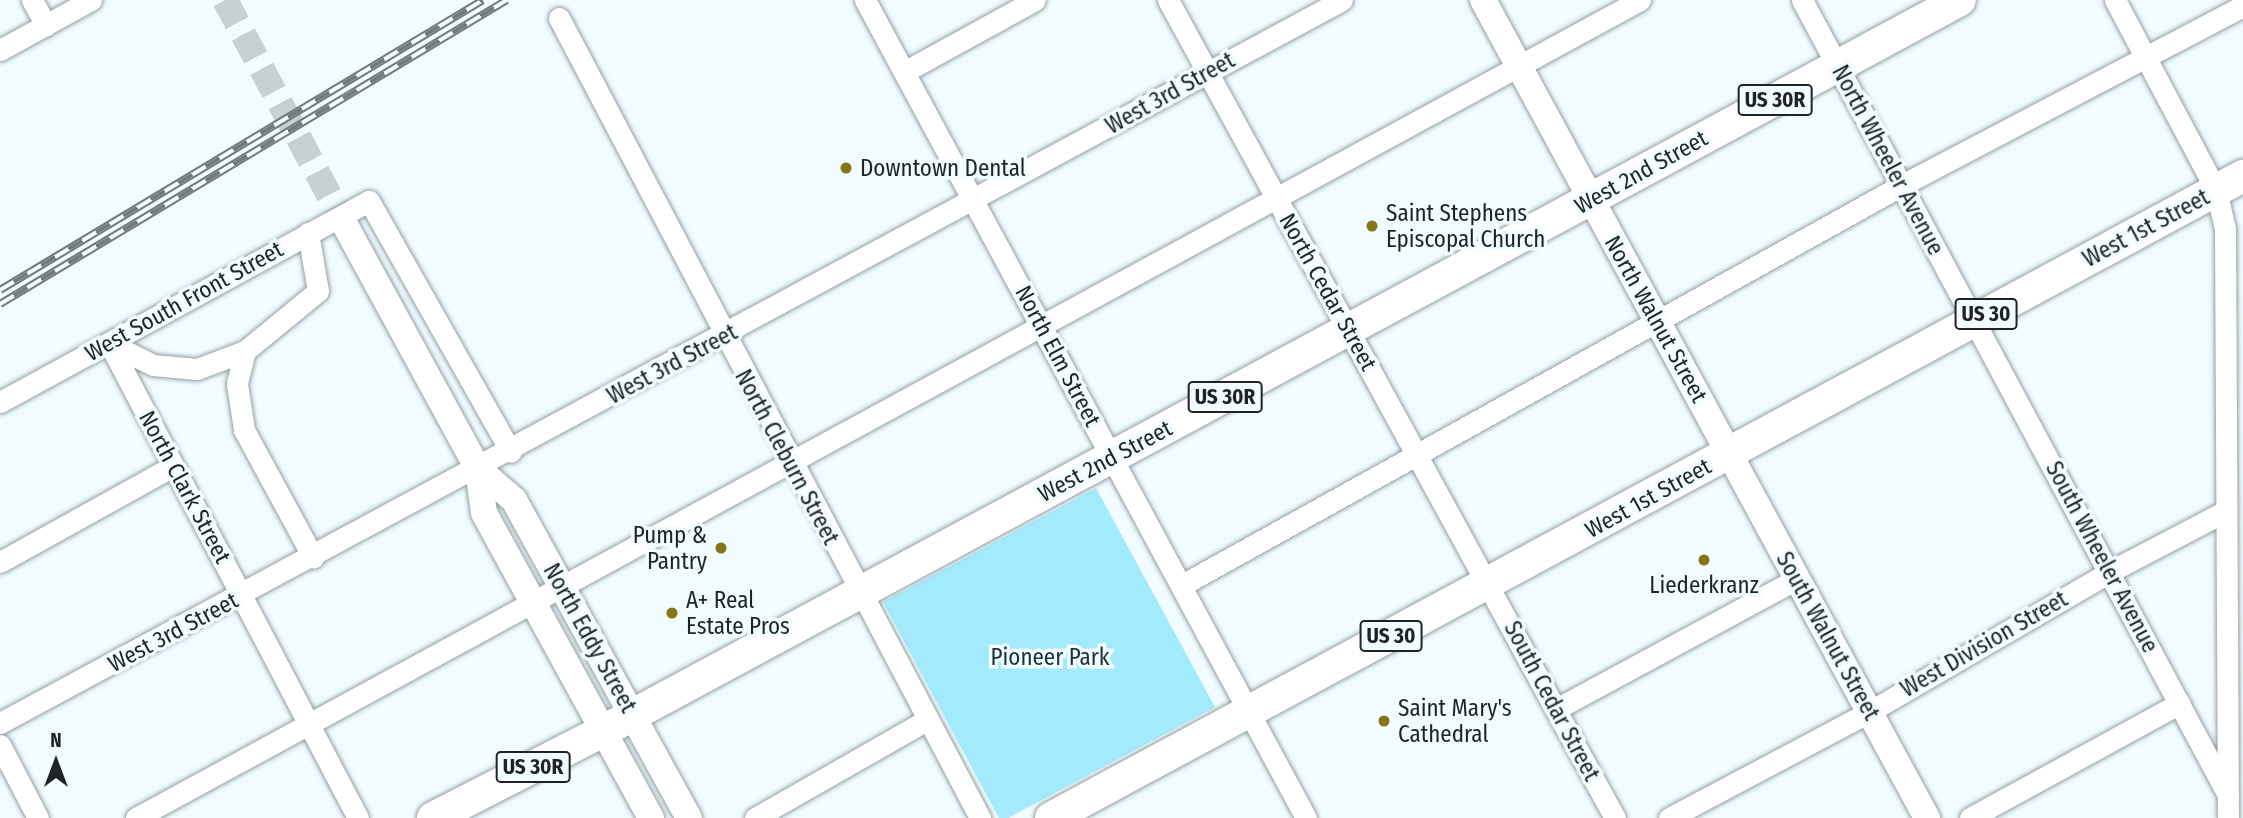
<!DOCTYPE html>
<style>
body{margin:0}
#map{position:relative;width:2243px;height:818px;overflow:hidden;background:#f0fcff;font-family:"Fira Sans Condensed",sans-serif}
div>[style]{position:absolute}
.green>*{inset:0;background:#a3ebfc}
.major-tunnel>*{height:26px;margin-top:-13px;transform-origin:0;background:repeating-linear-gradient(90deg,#c6d1d3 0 26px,transparent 0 39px)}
.roads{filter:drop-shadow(0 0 2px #949fa2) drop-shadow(0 0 2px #949fa2)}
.minor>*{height:21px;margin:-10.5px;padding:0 10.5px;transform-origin:10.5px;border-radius:10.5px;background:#fff}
.major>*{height:26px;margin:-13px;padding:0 13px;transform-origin:13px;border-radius:13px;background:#fff}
.highway>*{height:32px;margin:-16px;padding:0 16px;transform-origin:16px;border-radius:16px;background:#fff}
.rail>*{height:8px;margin-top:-4px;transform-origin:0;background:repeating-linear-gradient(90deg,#f0fcff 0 16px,#737a7c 0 32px);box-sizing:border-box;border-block:2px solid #737a7c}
.dots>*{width:19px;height:19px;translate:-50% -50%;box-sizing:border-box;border:4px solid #f0fcff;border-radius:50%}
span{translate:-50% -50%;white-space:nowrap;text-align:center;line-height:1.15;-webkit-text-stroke:7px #f0fcff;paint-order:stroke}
.shield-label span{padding:2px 5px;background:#f0fcff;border:2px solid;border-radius:5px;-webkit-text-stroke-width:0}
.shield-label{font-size:21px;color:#1f2324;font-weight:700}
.street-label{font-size:23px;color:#1f2324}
.poi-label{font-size:23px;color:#1f2324}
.left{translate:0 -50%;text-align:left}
.right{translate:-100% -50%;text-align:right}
.park-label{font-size:23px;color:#1c3237}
.north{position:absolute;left:21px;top:727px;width:70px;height:70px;-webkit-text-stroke:5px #f0fcff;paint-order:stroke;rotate:0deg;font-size:19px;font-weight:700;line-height:28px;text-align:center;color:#1f2324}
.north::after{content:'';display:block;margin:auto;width:24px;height:32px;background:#1f2324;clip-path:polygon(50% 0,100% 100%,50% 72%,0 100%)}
</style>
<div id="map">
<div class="green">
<div style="clip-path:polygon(1096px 488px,1215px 707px,1008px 818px,999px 818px,883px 602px)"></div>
</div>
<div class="major-tunnel">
<div style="left:225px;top:0;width:255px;rotate:61.9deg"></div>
</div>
<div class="roads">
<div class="minor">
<div style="left:32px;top:0;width:29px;rotate:61deg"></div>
<div style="left:865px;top:0;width:929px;rotate:61.67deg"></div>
<div style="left:1168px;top:0;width:932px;rotate:61.35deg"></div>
<div style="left:1802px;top:0;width:902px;rotate:61.82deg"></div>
<div style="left:2115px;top:0;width:215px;rotate:62deg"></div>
<div style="left:2216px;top:190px;width:39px;rotate:77deg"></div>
<div style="left:2225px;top:228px;width:590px;rotate:89.71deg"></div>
<div style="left:559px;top:18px;width:904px;rotate:62.24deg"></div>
<div style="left:0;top:50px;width:104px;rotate:-28.8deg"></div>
<div style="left:904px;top:72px;width:149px;rotate:-28.8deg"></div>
<div style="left:109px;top:343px;width:536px;rotate:62.34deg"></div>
<div style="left:109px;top:343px;width:49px;rotate:26.6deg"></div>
<div style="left:153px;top:365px;width:44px;rotate:5.2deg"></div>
<div style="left:197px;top:369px;width:51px;rotate:-20.6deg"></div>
<div style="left:245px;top:351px;width:94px;rotate:-39.4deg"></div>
<div style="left:318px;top:291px;width:59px;rotate:-99.8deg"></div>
<div style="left:245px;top:351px;width:34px;rotate:104deg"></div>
<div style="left:237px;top:384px;width:47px;rotate:81.3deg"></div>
<div style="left:244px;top:430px;width:145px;rotate:61.5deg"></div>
<div style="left:0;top:402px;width:420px;rotate:-28.6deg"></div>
<div style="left:369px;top:201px;width:288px;rotate:60.5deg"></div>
<div style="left:0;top:562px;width:198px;rotate:-29deg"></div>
<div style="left:1182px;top:585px;width:824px;rotate:-29.05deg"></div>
<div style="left:1902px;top:185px;width:385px;rotate:-27.7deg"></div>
<div style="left:1556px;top:709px;width:273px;rotate:-28.4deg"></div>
<div style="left:0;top:723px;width:1524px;rotate:-28.31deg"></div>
<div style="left:0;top:745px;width:82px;rotate:62.5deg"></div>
<div style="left:136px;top:818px;width:1712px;rotate:-28.54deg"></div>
<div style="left:755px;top:818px;width:198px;rotate:-29.7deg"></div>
<div style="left:1669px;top:818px;width:226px;rotate:-27.9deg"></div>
<div style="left:1869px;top:712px;width:280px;rotate:-30.2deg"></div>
<div style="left:2111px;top:571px;width:130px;rotate:-27.6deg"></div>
<div style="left:1970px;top:818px;width:239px;rotate:-28.7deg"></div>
</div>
<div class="major">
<div style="left:1483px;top:0;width:931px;rotate:61.51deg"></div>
<div style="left:345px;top:225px;width:278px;rotate:61.4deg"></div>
<div style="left:478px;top:469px;width:48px;rotate:40.7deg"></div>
<div style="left:514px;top:500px;width:363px;rotate:61.2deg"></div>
<div style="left:478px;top:469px;width:44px;rotate:82.2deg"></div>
<div style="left:484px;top:513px;width:348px;rotate:61.3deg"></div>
</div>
<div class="highway">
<div style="left:433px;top:818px;width:191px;rotate:-27.1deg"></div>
<div style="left:603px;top:731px;width:1541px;rotate:-28.31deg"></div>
<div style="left:1051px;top:818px;width:1354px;rotate:-28.31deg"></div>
</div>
</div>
<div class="rail">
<div style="left:0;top:290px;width:563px;rotate:-30.98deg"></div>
<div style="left:0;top:304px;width:591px;rotate:-30.95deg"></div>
</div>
<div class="dots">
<div style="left:846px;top:168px;background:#877416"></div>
<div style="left:1372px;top:226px;background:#877416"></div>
<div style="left:721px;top:548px;background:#877416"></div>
<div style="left:1704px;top:560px;background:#877416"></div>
<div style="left:672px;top:613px;background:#877416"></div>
<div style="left:1384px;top:721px;background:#877416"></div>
</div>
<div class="shield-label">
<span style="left:1775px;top:100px">US 30R</span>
<span style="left:1986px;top:314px">US 30</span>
<span style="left:1225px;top:397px">US 30R</span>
<span style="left:1391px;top:636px">US 30</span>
<span style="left:533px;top:767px">US 30R</span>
</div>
<div class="street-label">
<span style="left:1170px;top:93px;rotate:-29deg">West 3rd Street</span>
<span style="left:1888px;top:160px;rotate:62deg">North Wheeler Avenue</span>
<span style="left:1641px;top:172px;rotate:-29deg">West 2nd Street</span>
<span style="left:2146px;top:228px;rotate:-28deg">West 1st Street</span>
<span style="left:1328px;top:292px;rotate:61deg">North Cedar Street</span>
<span style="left:184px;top:301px;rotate:-29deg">West South Front Street</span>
<span style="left:1656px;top:319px;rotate:61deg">North Walnut Street</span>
<span style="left:1058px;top:356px;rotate:62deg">North Elm Street</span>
<span style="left:672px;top:364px;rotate:-28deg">West 3rd Street</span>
<span style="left:787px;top:457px;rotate:62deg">North Cleburn Street</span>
<span style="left:1105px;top:461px;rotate:-28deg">West 2nd Street</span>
<span style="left:185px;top:487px;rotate:62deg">North Clark Street</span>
<span style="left:1648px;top:498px;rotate:-29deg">West 1st Street</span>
<span style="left:2102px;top:557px;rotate:62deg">South Wheeler Avenue</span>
<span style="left:173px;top:632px;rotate:-28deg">West 3rd Street</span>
<span style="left:1828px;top:636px;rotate:61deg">South Walnut Street</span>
<span style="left:590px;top:638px;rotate:61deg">North Eddy Street</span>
<span style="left:1984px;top:644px;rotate:-30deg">West Division Street</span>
<span style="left:1552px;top:701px;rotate:62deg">South Cedar Street</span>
</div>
<div class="poi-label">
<span class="left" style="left:860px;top:168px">Downtown Dental</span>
<span class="left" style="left:1386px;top:226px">Saint Stephens<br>Episcopal Church</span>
<span class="right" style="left:707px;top:548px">Pump &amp;<br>Pantry</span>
<span style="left:1704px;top:585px">Liederkranz</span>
<span class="left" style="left:686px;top:613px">A+ Real<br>Estate Pros</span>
<span class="left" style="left:1398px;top:721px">Saint Mary's<br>Cathedral</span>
</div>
<div class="park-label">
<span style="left:1050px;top:657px">Pioneer Park</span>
</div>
<div class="north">N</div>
</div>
